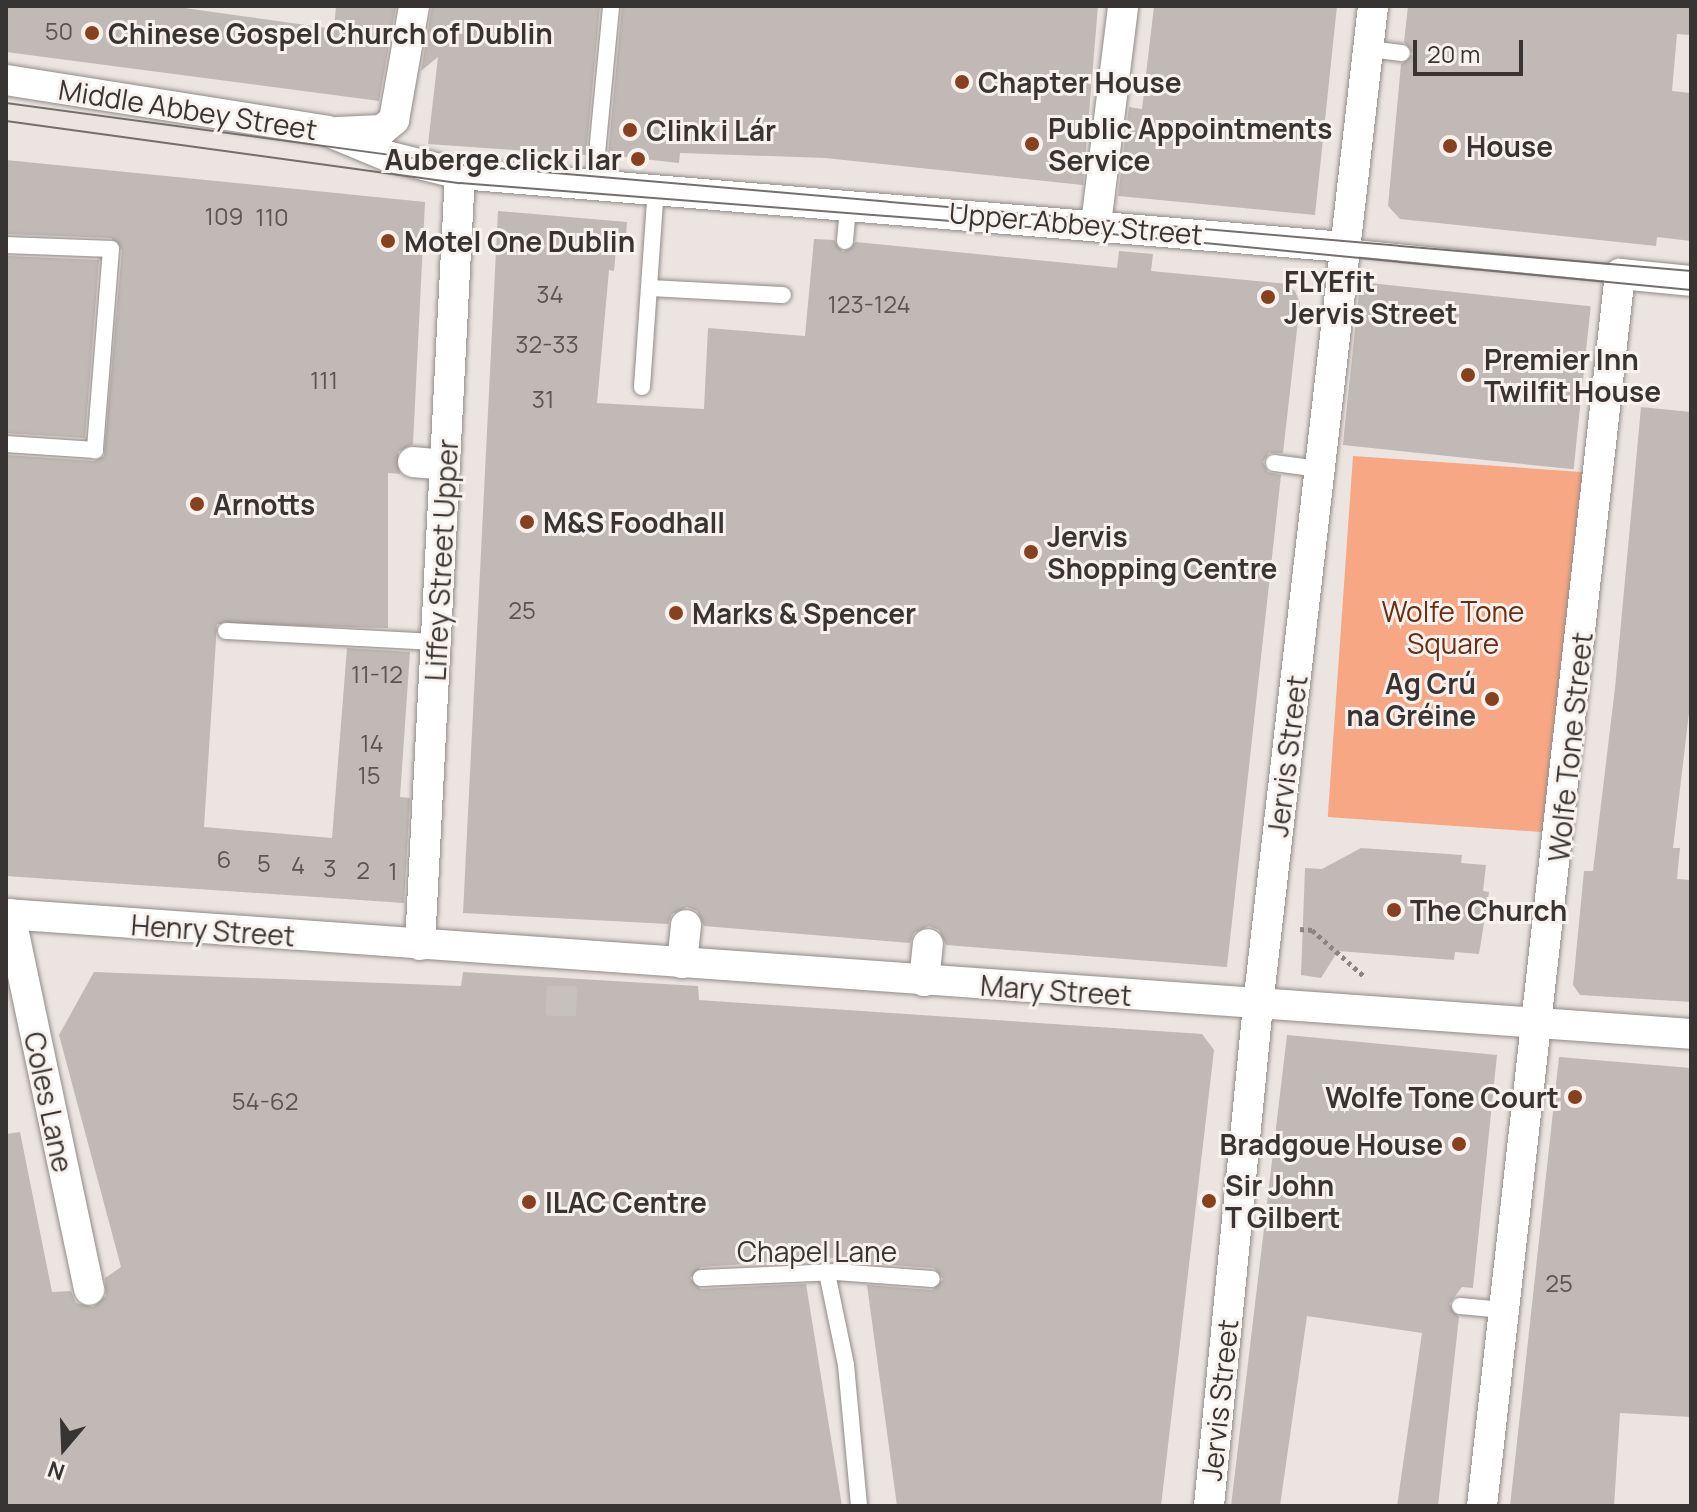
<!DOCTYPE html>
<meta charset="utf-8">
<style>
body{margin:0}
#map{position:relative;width:1697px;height:1512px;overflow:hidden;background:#ebe4e1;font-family:Manrope,sans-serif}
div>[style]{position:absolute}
.green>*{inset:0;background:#f7a784;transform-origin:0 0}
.building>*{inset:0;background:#c1b9b6;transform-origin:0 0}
.street-tunnel>*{height:30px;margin-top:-15px;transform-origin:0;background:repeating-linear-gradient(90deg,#c7c1be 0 30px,transparent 0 45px)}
.path>*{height:5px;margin-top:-2.5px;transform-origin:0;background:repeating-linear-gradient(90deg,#898583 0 4px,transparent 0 8px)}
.roads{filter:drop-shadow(0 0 2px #918b88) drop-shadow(0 0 2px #918b88)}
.lane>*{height:16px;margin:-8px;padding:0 8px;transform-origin:8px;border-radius:8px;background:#fff}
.street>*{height:30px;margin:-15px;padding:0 15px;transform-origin:15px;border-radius:15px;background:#fff}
.tram>*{height:2px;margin:-1px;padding:0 1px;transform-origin:1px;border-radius:1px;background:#746f6d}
.dots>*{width:22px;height:22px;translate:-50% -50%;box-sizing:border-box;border:4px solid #f9f1ee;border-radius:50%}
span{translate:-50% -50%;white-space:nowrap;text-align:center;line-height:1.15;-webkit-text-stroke:6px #f9f1ee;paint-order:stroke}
.number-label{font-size:24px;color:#5a5554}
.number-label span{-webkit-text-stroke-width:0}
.poi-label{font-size:28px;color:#373433;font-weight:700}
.left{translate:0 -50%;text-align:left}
.right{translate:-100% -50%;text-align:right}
.street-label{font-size:28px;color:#373433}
.park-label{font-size:28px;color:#682e12}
.frame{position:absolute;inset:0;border:8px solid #373433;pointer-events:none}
.north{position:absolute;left:24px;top:1408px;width:80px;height:80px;-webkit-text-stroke:6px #f9f1ee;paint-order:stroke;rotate:199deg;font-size:22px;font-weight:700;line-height:32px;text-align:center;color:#373433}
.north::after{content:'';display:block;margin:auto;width:28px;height:36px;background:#373433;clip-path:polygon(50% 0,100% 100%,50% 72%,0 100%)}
.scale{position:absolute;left:1413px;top:40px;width:110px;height:36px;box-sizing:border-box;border:4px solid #373433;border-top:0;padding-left:10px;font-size:24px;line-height:28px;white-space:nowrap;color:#373433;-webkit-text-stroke:6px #f9f1ee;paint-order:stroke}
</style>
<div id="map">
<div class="green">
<div style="left:1353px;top:456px;width:236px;height:362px;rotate:4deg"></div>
</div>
<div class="building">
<div style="clip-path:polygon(6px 6px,170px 6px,334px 29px,336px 6px,396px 6px,379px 101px,6px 52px)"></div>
<div style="clip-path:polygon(432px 6px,600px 6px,586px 155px,428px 144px,438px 57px,421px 71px)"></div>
<div style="clip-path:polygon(622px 6px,1098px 6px,1083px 185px,825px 158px,680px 153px,679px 163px,608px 155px)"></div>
<div style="clip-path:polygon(1154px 6px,1337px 6px,1315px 215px,1118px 196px,1129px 107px,1142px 109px)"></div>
<div style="clip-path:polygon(1408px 6px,1691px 6px,1691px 35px,1677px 34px,1672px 91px,1691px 93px,1691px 241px,1657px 237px,1656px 246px,1400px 219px,1388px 206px,1401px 64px,1413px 54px,1404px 42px)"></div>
<div style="clip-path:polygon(6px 160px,425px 202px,413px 444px,398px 452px,400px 474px,388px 473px,388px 628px,217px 624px,204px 827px,332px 838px,347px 648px,410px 652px,400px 797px,410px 798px,404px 903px,6px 876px,6px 455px,94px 461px,104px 456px,122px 250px,111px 238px,6px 234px)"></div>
<div style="clip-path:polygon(498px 211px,627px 222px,625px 250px,616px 249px,614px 271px,609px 270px,597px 403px,704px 409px,708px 328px,805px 336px,814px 239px,834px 240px,843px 252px,856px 242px,1117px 268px,1119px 251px,1153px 254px,1151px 271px,1288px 284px,1295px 291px,1300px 303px,1283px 453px,1269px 453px,1263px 462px,1268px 472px,1281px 475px,1227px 967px,946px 945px,939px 930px,929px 926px,914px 933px,910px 943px,704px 926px,697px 911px,687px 907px,672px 914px,668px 924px,463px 913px)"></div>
<div style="clip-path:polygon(6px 256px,99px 260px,85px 438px,6px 433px)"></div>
<div style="left:1360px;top:282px;width:232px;height:164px;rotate:6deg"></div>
<div style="clip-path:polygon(1641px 407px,1691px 412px,1691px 696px,1673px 848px,1680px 848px,1677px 879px,1691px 880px,1691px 1002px,1580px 995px,1573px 985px,1584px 871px,1593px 871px,1615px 688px)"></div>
<div style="clip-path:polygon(1361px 848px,1462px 855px,1461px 863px,1486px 865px,1483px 891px,1489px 892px,1479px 954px,1455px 952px,1454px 960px,1338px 951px,1321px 978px,1301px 975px,1305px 868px,1322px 869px)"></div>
<div style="clip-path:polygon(94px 972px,461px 986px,463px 972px,698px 986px,699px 1000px,1202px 1034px,1214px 1050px,1161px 1506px,897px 1506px,867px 1285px,932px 1290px,943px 1279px,934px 1268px,864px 1263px,863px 1256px,701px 1267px,690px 1278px,701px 1289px,806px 1284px,842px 1506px,6px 1506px,6px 1134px,20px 1132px,52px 1292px,71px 1291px,76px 1303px,93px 1307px,106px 1296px,105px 1278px,121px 1267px,59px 1035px)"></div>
<div style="clip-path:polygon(1287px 1035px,1497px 1055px,1473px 1288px,1462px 1287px,1449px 1304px,1459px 1317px,1438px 1506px,1397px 1506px,1422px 1333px,1307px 1316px,1280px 1506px,1231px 1506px)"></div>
<div style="clip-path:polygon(1559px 1057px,1691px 1068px,1691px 1417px,1620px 1413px,1614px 1506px,1510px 1506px)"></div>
</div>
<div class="street-tunnel">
<div style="left:561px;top:1016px;width:38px;rotate:-88deg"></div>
</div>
<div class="path">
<div style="left:1300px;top:929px;width:12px;rotate:5deg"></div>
<div style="left:1312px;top:930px;width:71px;rotate:41.6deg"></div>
</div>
<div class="roads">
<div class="lane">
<div style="left:1369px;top:49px;width:33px;rotate:7deg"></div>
<div style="left:594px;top:184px;width:179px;rotate:-84.5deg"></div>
<div style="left:845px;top:241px;width:36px;rotate:-85deg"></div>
<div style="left:6px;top:245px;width:105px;rotate:2.2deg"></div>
<div style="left:111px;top:249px;width:202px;rotate:94.6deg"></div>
<div style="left:95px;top:450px;width:89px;rotate:-176.1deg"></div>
<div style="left:1344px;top:247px;width:277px;rotate:5.6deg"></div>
<div style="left:649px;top:288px;width:134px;rotate:3deg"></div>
<div style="left:642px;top:387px;width:198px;rotate:-86deg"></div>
<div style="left:1274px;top:463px;width:45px;rotate:7.6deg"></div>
<div style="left:226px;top:631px;width:211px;rotate:3deg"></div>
<div style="left:827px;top:1273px;width:94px;rotate:78.3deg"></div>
<div style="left:846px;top:1365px;width:142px;rotate:84.7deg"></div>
<div style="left:701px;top:1278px;width:135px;rotate:-2.5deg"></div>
<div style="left:836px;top:1272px;width:96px;rotate:4.2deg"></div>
<div style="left:1460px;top:1306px;width:44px;rotate:5.2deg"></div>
</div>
<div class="street">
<div style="left:6px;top:80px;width:325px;rotate:9deg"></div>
<div style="left:327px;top:131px;width:65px;rotate:22.6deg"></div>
<div style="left:387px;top:156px;width:75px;rotate:13.9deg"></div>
<div style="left:460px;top:174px;width:887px;rotate:4.72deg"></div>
<div style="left:337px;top:132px;width:45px;rotate:-2.5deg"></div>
<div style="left:382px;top:130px;width:16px;rotate:-40deg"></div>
<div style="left:394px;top:120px;width:116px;rotate:-80deg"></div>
<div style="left:1096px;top:224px;width:220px;rotate:-82.9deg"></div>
<div style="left:413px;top:462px;width:32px;rotate:5deg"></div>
<div style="left:6px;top:914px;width:1689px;rotate:4.07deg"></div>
<div style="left:10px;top:914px;width:384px;rotate:78.1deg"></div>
<div style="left:420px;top:945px;width:772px;rotate:-87.03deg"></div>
<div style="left:682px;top:963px;width:38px;rotate:-84deg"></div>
<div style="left:924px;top:981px;width:37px;rotate:-84deg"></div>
<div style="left:1209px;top:1506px;width:503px;rotate:-84.41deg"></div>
<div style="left:1258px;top:1005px;width:1006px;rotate:-83.43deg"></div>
<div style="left:1482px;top:1506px;width:1240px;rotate:-83.61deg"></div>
<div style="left:1620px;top:274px;width:71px;rotate:5.6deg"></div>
</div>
</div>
<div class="tram">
<div style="left:6px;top:103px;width:460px;rotate:7.7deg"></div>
<div style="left:462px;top:165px;width:1234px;rotate:4.93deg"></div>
<div style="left:6px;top:121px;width:458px;rotate:7.8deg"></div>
<div style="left:460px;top:183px;width:622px;rotate:4.43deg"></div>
<div style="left:1080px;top:231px;width:614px;rotate:5.52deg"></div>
</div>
<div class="dots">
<div style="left:92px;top:33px;background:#88411f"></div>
<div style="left:962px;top:82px;background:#88411f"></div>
<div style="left:630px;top:130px;background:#88411f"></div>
<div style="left:1032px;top:144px;background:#88411f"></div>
<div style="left:1450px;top:146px;background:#88411f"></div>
<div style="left:638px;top:159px;background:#88411f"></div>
<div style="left:388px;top:241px;background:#88411f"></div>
<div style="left:1268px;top:297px;background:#88411f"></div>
<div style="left:1468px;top:375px;background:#88411f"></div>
<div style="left:197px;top:504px;background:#88411f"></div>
<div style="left:527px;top:522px;background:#88411f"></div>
<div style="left:1031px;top:552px;background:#88411f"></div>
<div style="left:676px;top:613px;background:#88411f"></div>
<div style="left:1492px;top:699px;background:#88411f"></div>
<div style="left:1394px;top:910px;background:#88411f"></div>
<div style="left:1575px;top:1097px;background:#88411f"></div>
<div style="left:1459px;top:1144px;background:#88411f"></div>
<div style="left:1209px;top:1201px;background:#88411f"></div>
<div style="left:529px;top:1202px;background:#88411f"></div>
</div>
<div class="number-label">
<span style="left:59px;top:31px">50</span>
<span style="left:224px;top:216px">109</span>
<span style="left:272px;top:217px">110</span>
<span style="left:550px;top:294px">34</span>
<span style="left:869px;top:304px">123-124</span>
<span style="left:547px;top:344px">32-33</span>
<span style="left:324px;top:380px">111</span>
<span style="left:543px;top:399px">31</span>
<span style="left:522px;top:610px">25</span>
<span style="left:377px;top:674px">11-12</span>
<span style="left:372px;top:743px">14</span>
<span style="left:369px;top:775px">15</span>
<span style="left:224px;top:859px">6</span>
<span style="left:264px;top:863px">5</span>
<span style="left:298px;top:865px">4</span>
<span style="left:330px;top:868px">3</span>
<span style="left:363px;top:870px">2</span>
<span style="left:393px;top:871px">1</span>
<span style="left:265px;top:1101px">54-62</span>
<span style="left:1559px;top:1283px">25</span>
</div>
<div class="poi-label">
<span class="left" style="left:108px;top:33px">Chinese Gospel Church of Dublin</span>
<span class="left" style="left:978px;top:82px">Chapter House</span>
<span class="left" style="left:1048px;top:144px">Public Appointments<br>Service</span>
<span class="left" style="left:646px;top:130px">Clink i Lár</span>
<span class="left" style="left:1466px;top:146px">House</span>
<span class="right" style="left:622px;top:159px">Auberge click i lar</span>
<span class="left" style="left:404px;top:241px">Motel One Dublin</span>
<span class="left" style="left:1284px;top:297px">FLYEfit<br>Jervis Street</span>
<span class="left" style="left:1484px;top:375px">Premier Inn<br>Twilfit House</span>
<span class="left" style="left:213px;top:504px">Arnotts</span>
<span class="left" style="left:543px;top:522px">M&amp;S Foodhall</span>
<span class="left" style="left:1047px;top:552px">Jervis<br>Shopping Centre</span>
<span class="left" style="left:692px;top:613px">Marks &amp; Spencer</span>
<span class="right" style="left:1476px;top:699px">Ag Crú<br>na Gréine</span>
<span class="left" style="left:1410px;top:910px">The Church</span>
<span class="right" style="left:1559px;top:1097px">Wolfe Tone Court</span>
<span class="right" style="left:1443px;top:1144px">Bradgoue House</span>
<span class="left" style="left:1225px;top:1201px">Sir John<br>T Gilbert</span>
<span class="left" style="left:545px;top:1202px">ILAC Centre</span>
</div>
<div class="street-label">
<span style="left:188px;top:109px;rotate:9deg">Middle Abbey Street</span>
<span style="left:1076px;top:223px;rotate:5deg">Upper Abbey Street</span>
<span style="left:441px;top:560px;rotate:-87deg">Liffey Street Upper</span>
<span style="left:1570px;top:747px;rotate:-84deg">Wolfe Tone Street</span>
<span style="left:1287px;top:756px;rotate:-83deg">Jervis Street</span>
<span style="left:213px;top:930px;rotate:4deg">Henry Street</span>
<span style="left:1056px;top:990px;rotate:4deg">Mary Street</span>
<span style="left:49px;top:1102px;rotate:78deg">Coles Lane</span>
<span style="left:817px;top:1251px">Chapel Lane</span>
<span style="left:1219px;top:1400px;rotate:-84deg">Jervis Street</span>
</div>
<div class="park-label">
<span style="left:1453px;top:627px">Wolfe Tone<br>Square</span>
</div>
<div class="frame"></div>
<div class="north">N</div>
<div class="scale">20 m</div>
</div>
